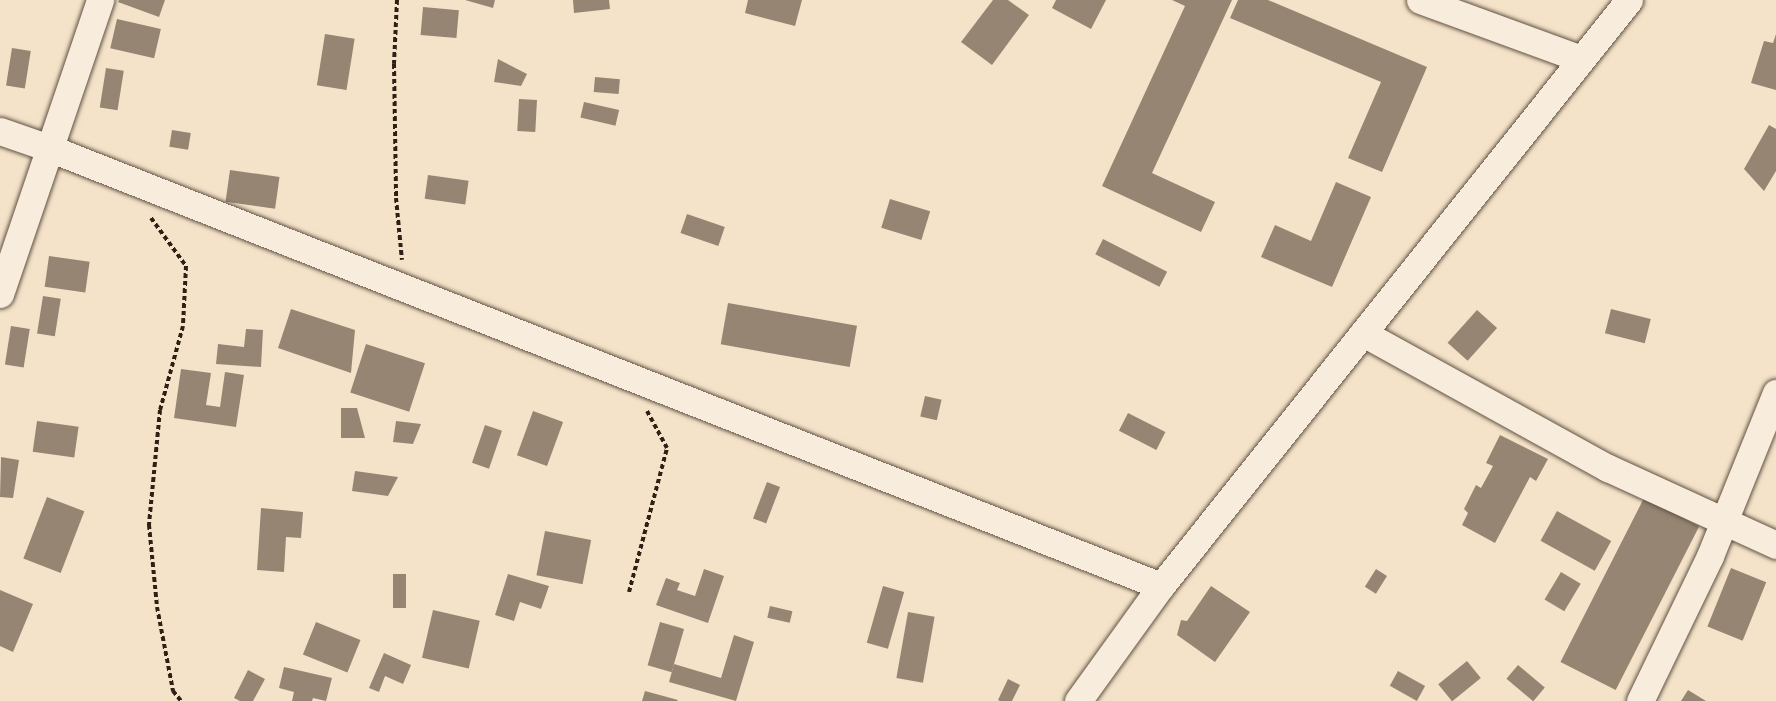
<!DOCTYPE html>
<style>
body{margin:0}
#map{position:relative;width:1776px;height:701px;overflow:hidden;background:#f5e3c9;font-family:Alegreya,serif}
div>[style]{position:absolute}
.building>*{inset:0;background:#968573;transform-origin:0 0}
.path>*{height:4px;margin-top:-2px;transform-origin:0;background:repeating-linear-gradient(90deg,#2f2016 0 4.5px,transparent 0 7.5px)}
.roads{filter:drop-shadow(0 0 2px #605143) drop-shadow(0 0 2px #605143)}
.street>*{height:27px;margin:-13.5px;padding:0 13.5px;transform-origin:13.5px;border-radius:13.5px;background:#f8eddc}
span{translate:-50% -50%;white-space:nowrap;text-align:center;line-height:1.15;-webkit-text-stroke:5px #f8eddc;paint-order:stroke}
</style>
<div id="map">
<div class="building">
<div style="clip-path:polygon(119px 0,165px 0,159px 17px,118px 2px)"></div>
<div style="clip-path:polygon(465px 0,495px 0,493px 8px)"></div>
<div style="clip-path:polygon(573px 0,609px 0,610px 9px,574px 13px)"></div>
<div style="clip-path:polygon(748px 0,802px 0,795px 26px,745px 13px)"></div>
<div style="clip-path:polygon(993px 0,1008px 0,1029px 15px,992px 65px,961px 42px)"></div>
<div style="clip-path:polygon(1056px 0,1106px 0,1091px 29px,1052px 8px)"></div>
<div style="clip-path:polygon(1172px 0,1232px 0,1152px 173px,1215px 202px,1201px 232px,1102px 186px,1185px 6px)"></div>
<div style="clip-path:polygon(1238px 0,1268px 0,1427px 67px,1382px 172px,1348px 158px,1381px 82px,1230px 18px)"></div>
<div style="left:423px;top:7px;width:36px;height:28px;rotate:5deg"></div>
<div style="left:117px;top:19px;width:45px;height:30px;rotate:13deg"></div>
<div style="left:325px;top:34px;width:30px;height:52px;rotate:9deg"></div>
<div style="clip-path:polygon(1776px 34px,1776px 90px,1751px 83px,1764px 41px,1773px 43px)"></div>
<div style="left:12px;top:48px;width:19px;height:38px;rotate:9deg"></div>
<div style="clip-path:polygon(498px 59px,527px 74px,521px 86px,494px 82px)"></div>
<div style="left:106px;top:68px;width:18px;height:40px;rotate:9deg"></div>
<div style="left:595px;top:77px;width:25px;height:15px;rotate:5deg"></div>
<div style="left:519px;top:99px;width:18px;height:32px;rotate:3deg"></div>
<div style="left:584px;top:102px;width:36px;height:16px;rotate:13deg"></div>
<div style="clip-path:polygon(1769px 125px,1776px 129px,1776px 171px,1764px 191px,1744px 169px)"></div>
<div style="left:172px;top:130px;width:19px;height:17px;rotate:9deg"></div>
<div style="left:230px;top:170px;width:50px;height:32px;rotate:8deg"></div>
<div style="left:428px;top:175px;width:41px;height:24px;rotate:8deg"></div>
<div style="clip-path:polygon(1336px 182px,1371px 197px,1332px 287px,1261px 257px,1275px 225px,1311px 241px)"></div>
<div style="left:890px;top:199px;width:42px;height:30px;rotate:17deg"></div>
<div style="left:687px;top:214px;width:40px;height:20px;rotate:19deg"></div>
<div style="left:1103px;top:239px;width:72px;height:17px;rotate:27deg"></div>
<div style="left:49px;top:256px;width:41px;height:31px;rotate:8deg"></div>
<div style="left:43px;top:296px;width:18px;height:38px;rotate:9deg"></div>
<div style="left:728px;top:303px;width:131px;height:42px;rotate:10deg"></div>
<div style="clip-path:polygon(291px 309px,355px 330px,351px 373px,278px 348px)"></div>
<div style="left:1611px;top:309px;width:41px;height:25px;rotate:14deg"></div>
<div style="left:1477px;top:310px;width:27px;height:44px;rotate:42deg"></div>
<div style="left:11px;top:326px;width:19px;height:39px;rotate:9deg"></div>
<div style="clip-path:polygon(246px 329px,263px 330px,261px 367px,216px 364px,218px 344px,244px 347px)"></div>
<div style="left:366px;top:344px;width:62px;height:51px;rotate:18deg"></div>
<div style="clip-path:polygon(181px 369px,211px 373px,206px 405px,220px 407px,225px 372px,244px 375px,236px 427px,174px 418px)"></div>
<div style="left:925px;top:396px;width:17px;height:21px;rotate:13deg"></div>
<div style="clip-path:polygon(341px 408px,357px 408px,365px 438px,341px 438px)"></div>
<div style="left:533px;top:411px;width:32px;height:47px;rotate:20deg"></div>
<div style="left:1128px;top:413px;width:42px;height:20px;rotate:27deg"></div>
<div style="left:37px;top:421px;width:42px;height:31px;rotate:8deg"></div>
<div style="clip-path:polygon(396px 421px,421px 424px,413px 444px,393px 442px)"></div>
<div style="left:485px;top:425px;width:18px;height:40px;rotate:19deg"></div>
<div style="clip-path:polygon(1500px 435px,1548px 459px,1536px 481px,1530px 477px,1495px 543px,1462px 525px,1468px 513px,1464px 509px,1476px 485px,1481px 488px,1493px 466px,1486px 463px)"></div>
<div style="clip-path:polygon(1px 457px,19px 460px,13px 498px,0 497px)"></div>
<div style="clip-path:polygon(355px 471px,398px 477px,388px 496px,352px 491px)"></div>
<div style="left:767px;top:482px;width:14px;height:39px;rotate:21deg"></div>
<div style="left:47px;top:497px;width:40px;height:66px;rotate:21deg"></div>
<div style="left:1644px;top:498px;width:62px;height:184px;rotate:27deg"></div>
<div style="clip-path:polygon(261px 508px,303px 512px,301px 538px,286px 537px,284px 572px,257px 570px)"></div>
<div style="left:1557px;top:511px;width:62px;height:34px;rotate:29deg"></div>
<div style="left:545px;top:531px;width:47px;height:45px;rotate:11deg"></div>
<div style="left:1731px;top:568px;width:38px;height:63px;rotate:22deg"></div>
<div style="clip-path:polygon(704px 569px,724px 576px,708px 623px,656px 605px,666px 578px,680px 583px,677px 590px,695px 596px)"></div>
<div style="left:1376px;top:569px;width:13px;height:21px;rotate:32deg"></div>
<div style="left:1561px;top:572px;width:23px;height:32px;rotate:31deg"></div>
<div style="left:393px;top:574px;width:13px;height:34px"></div>
<div style="clip-path:polygon(508px 574px,549px 586px,541px 609px,520px 602px,514px 621px,495px 615px)"></div>
<div style="left:883px;top:586px;width:22px;height:59px;rotate:16deg"></div>
<div style="clip-path:polygon(1211px 586px,1250px 612px,1215px 662px,1177px 635px,1181px 620px,1187px 621px)"></div>
<div style="clip-path:polygon(0 590px,33px 604px,13px 652px,0 646px)"></div>
<div style="left:770px;top:606px;width:23px;height:12px;rotate:13deg"></div>
<div style="left:433px;top:610px;width:48px;height:49px;rotate:13deg"></div>
<div style="left:908px;top:612px;width:27px;height:67px;rotate:10deg"></div>
<div style="left:316px;top:622px;width:48px;height:35px;rotate:22deg"></div>
<div style="left:660px;top:622px;width:25px;height:45px;rotate:16deg"></div>
<div style="clip-path:polygon(734px 635px,754px 642px,736px 701px,669px 682px,674px 664px,721px 678px)"></div>
<div style="clip-path:polygon(384px 653px,411px 665px,403px 684px,385px 676px,379px 692px,369px 688px)"></div>
<div style="left:1467px;top:661px;width:22px;height:37px;rotate:51deg"></div>
<div style="left:1518px;top:665px;width:35px;height:18px;rotate:40deg"></div>
<div style="clip-path:polygon(284px 667px,332px 678px,326px 701px,313px 698px,312px 701px,292px 701px,294px 692px,279px 688px)"></div>
<div style="clip-path:polygon(248px 670px,265px 679px,253px 701px,240px 701px,234px 698px)"></div>
<div style="left:1398px;top:671px;width:31px;height:17px;rotate:29deg"></div>
<div style="clip-path:polygon(1008px 679px,1020px 685px,1012px 701px,1000px 701px,998px 700px)"></div>
<div style="clip-path:polygon(1688px 690px,1706px 701px,1681px 701px)"></div>
<div style="clip-path:polygon(645px 691px,678px 700px,677px 701px,642px 701px)"></div>
</div>
<div class="path">
<div style="left:397px;top:0;width:64px;rotate:92.7deg"></div>
<div style="left:394px;top:64px;width:134px;rotate:89.1deg"></div>
<div style="left:396px;top:198px;width:62px;rotate:84.5deg"></div>
<div style="left:151px;top:218px;width:59px;rotate:53.9deg"></div>
<div style="left:186px;top:266px;width:60px;rotate:92.9deg"></div>
<div style="left:183px;top:326px;width:87px;rotate:105.3deg"></div>
<div style="left:160px;top:410px;width:116px;rotate:95.5deg"></div>
<div style="left:149px;top:525px;width:82px;rotate:84.4deg"></div>
<div style="left:157px;top:607px;width:86px;rotate:79.2deg"></div>
<div style="left:173px;top:691px;width:13px;rotate:51deg"></div>
<div style="left:629px;top:592px;width:149px;rotate:-75.2deg"></div>
<div style="left:667px;top:448px;width:42px;rotate:-118.4deg"></div>
</div>
<div class="roads">
<div class="street">
<div style="left:1420px;top:0;width:171px;rotate:20.1deg"></div>
<div style="left:0;top:131px;width:52px;rotate:19.1deg"></div>
<div style="left:49px;top:148px;width:1195px;rotate:21.5deg"></div>
<div style="left:0;top:294px;width:311px;rotate:-71.2deg"></div>
<div style="left:1363px;top:333px;width:280px;rotate:28.9deg"></div>
<div style="left:1608px;top:468px;width:185px;rotate:24.6deg"></div>
<div style="left:1078px;top:701px;width:142px;rotate:-54.2deg"></div>
<div style="left:1161px;top:586px;width:750px;rotate:-51.39deg"></div>
<div style="left:1640px;top:701px;width:161px;rotate:-64.2deg"></div>
<div style="left:1710px;top:556px;width:176px;rotate:-68deg"></div>
</div>
</div>
</div>
